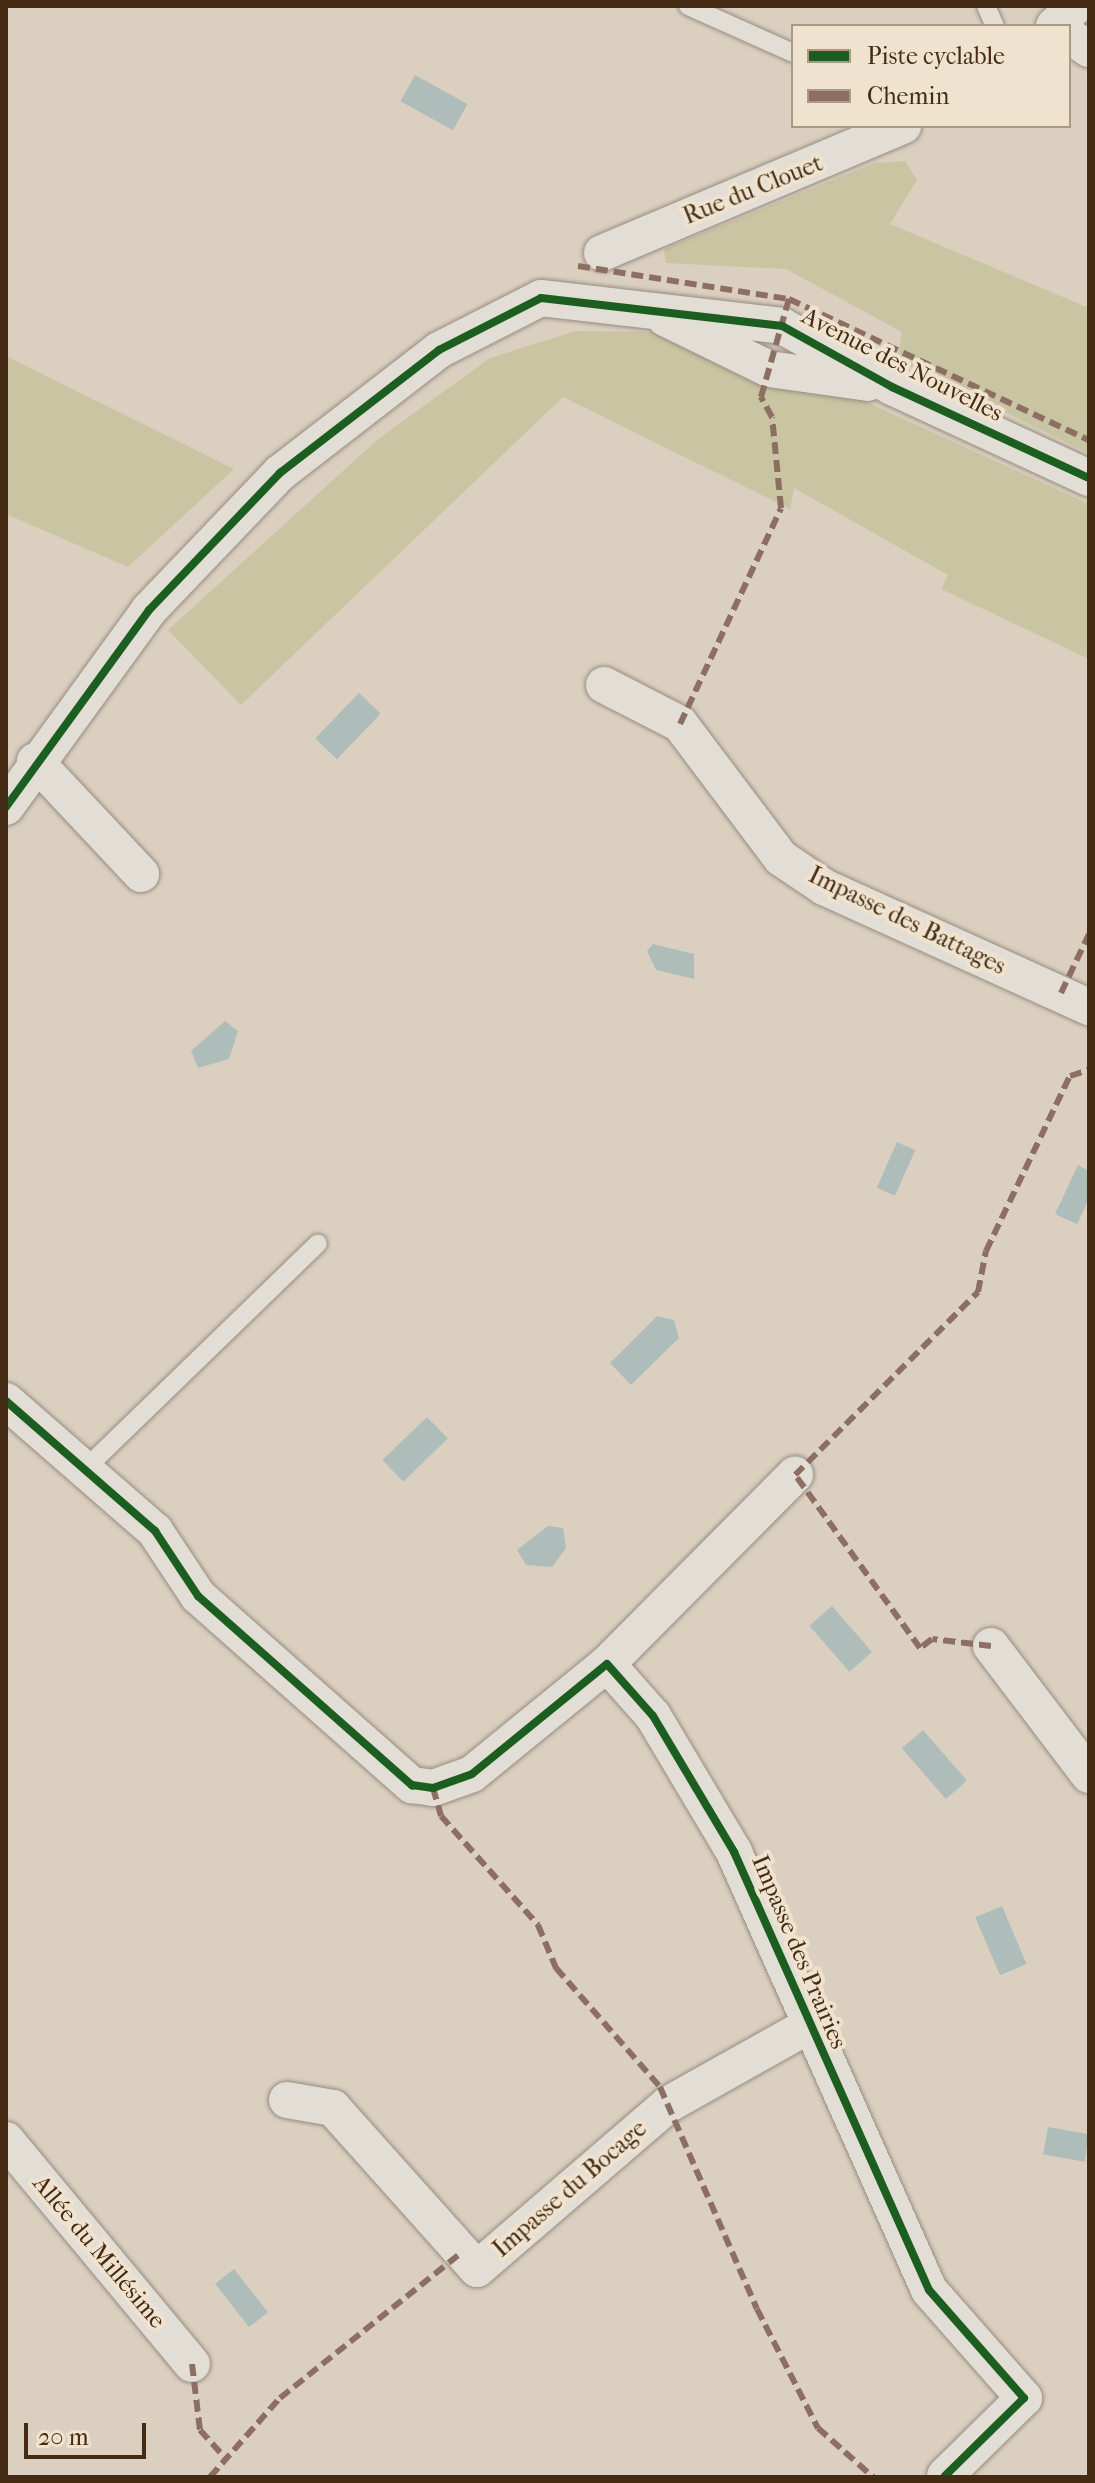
<!DOCTYPE html>
<meta charset="utf-8">
<style>
body{margin:0}
#map{position:relative;width:1095px;height:2483px;overflow:hidden;background:#dbd0c0;font-family:"IM FELL French Canon",serif}
div>[style]{position:absolute}
.green>*{inset:0;background:#c9c4a2}
.water>*{inset:0;background:#aebdba;transform-origin:0 0}
.roads{filter:drop-shadow(0 0 2px #968c80) drop-shadow(0 0 2px #968c80)}
.lane>*{height:18px;margin:-9px;padding:0 9px;transform-origin:9px;border-radius:9px;background:#e3ded5}
.street>*{height:36px;margin:-18px;padding:0 18px;transform-origin:18px;border-radius:18px;background:#e3ded5}
.quiet>*{height:6px;margin-top:-3px;transform-origin:0;background:repeating-linear-gradient(90deg,#8d6e63 0 12px,transparent 0 18px)}
.cycleway>*{height:8px;margin:-4px;padding:0 4px;transform-origin:4px;border-radius:4px;background:#1b5e20}
span{translate:-50% -50%;white-space:nowrap;text-align:center;line-height:1.15;-webkit-text-stroke:8px #efe2ce;paint-order:stroke}
.street-label{font-size:24px;color:#452b13}
.frame{position:absolute;inset:0;border:8px solid #452b13;pointer-events:none}
.legend{position:absolute;left:791px;top:24px;width:280px;height:104px;box-sizing:border-box;background:#efe2ce;border:2px solid #ab9983;margin:0;padding:10px 14px;list-style:none;font-size:24px;color:#452b13}
.legend li{display:flex;align-items:center;gap:16px;height:40px}
.legend b{width:40px;border:2px solid #ab9983}
.scale{position:absolute;left:24px;top:2423px;width:122px;height:36px;box-sizing:border-box;border:4px solid #452b13;border-top:0;padding-left:10px;font-size:24px;line-height:28px;white-space:nowrap;color:#452b13;-webkit-text-stroke:6px #efe2ce;paint-order:stroke}
</style>
<div id="map">
<div class="green">
<div style="clip-path:polygon(905px 161px,917px 180px,890px 224px,1089px 308px,1089px 453px,897px 360px,902px 332px,786px 269px,666px 263px,664px 249px,875px 163px)"></div>
<div style="clip-path:polygon(576px 331px,650px 332px,727px 365px,862px 400px,1089px 504px,1089px 659px,941px 589px,948px 575px,794px 488px,790px 509px,563px 397px,241px 705px,168px 630px,377px 440px,490px 358px)"></div>
<div style="clip-path:polygon(6px 356px,234px 469px,128px 567px,6px 514px)"></div>
</div>
<div class="water">
<div style="left:415px;top:75px;width:60px;height:30px;rotate:29deg"></div>
<div style="left:359px;top:693px;width:30px;height:63px;rotate:44deg"></div>
<div style="clip-path:polygon(653px 944px,694px 954px,694px 979px,656px 970px,647px 951px)"></div>
<div style="clip-path:polygon(225px 1021px,238px 1031px,229px 1059px,198px 1068px,191px 1051px)"></div>
<div style="left:897px;top:1142px;width:20px;height:50px;rotate:24deg"></div>
<div style="clip-path:polygon(1078px 1165px,1089px 1171px,1089px 1199px,1077px 1224px,1055px 1214px)"></div>
<div style="clip-path:polygon(657px 1316px,674px 1320px,679px 1338px,631px 1385px,610px 1363px)"></div>
<div style="left:427px;top:1417px;width:30px;height:62px;rotate:46deg"></div>
<div style="clip-path:polygon(548px 1526px,563px 1528px,566px 1548px,552px 1567px,526px 1565px,517px 1550px)"></div>
<div style="left:832px;top:1606px;width:61px;height:30px;rotate:49deg"></div>
<div style="left:923px;top:1730px;width:67px;height:28px;rotate:49deg"></div>
<div style="left:1002px;top:1906px;width:63px;height:29px;rotate:67deg"></div>
<div style="left:1048px;top:2127px;width:42px;height:28px;rotate:10deg"></div>
<div style="left:234px;top:2269px;width:55px;height:24px;rotate:52deg"></div>
</div>
<div class="roads">
<div class="lane">
<div style="left:688px;top:6px;width:115px;rotate:24.1deg"></div>
<div style="left:986px;top:6px;width:22px;rotate:66deg"></div>
<div style="left:83px;top:1471px;width:327px;rotate:-44.1deg"></div>
</div>
<div class="street">
<div style="left:1054px;top:26px;width:30px;rotate:-42deg"></div>
<div style="left:1069px;top:36px;width:24px;rotate:33deg"></div>
<div style="left:602px;top:253px;width:327px;rotate:-22.9deg"></div>
<div style="left:665px;top:318px;width:116px;rotate:26.1deg"></div>
<div style="left:769px;top:369px;width:100px;rotate:8deg"></div>
<div style="left:604px;top:685px;width:85px;rotate:27.2deg"></div>
<div style="left:680px;top:724px;width:168px;rotate:53deg"></div>
<div style="left:781px;top:858px;width:52px;rotate:34deg"></div>
<div style="left:824px;top:887px;width:291px;rotate:24.4deg"></div>
<div style="left:35px;top:761px;width:155px;rotate:46.8deg"></div>
<div style="left:6px;top:807px;width:243px;rotate:-54deg"></div>
<div style="left:149px;top:610px;width:190px;rotate:-46.3deg"></div>
<div style="left:280px;top:473px;width:201px;rotate:-37.7deg"></div>
<div style="left:439px;top:350px;width:114px;rotate:-27deg"></div>
<div style="left:541px;top:298px;width:243px;rotate:6.6deg"></div>
<div style="left:782px;top:326px;width:126px;rotate:29deg"></div>
<div style="left:892px;top:387px;width:217px;rotate:24.8deg"></div>
<div style="left:6px;top:1401px;width:198px;rotate:41.1deg"></div>
<div style="left:155px;top:1531px;width:78px;rotate:56.5deg"></div>
<div style="left:198px;top:1596px;width:286px;rotate:41.5deg"></div>
<div style="left:412px;top:1785px;width:21px;rotate:8deg"></div>
<div style="left:433px;top:1788px;width:41px;rotate:-19.7deg"></div>
<div style="left:472px;top:1774px;width:174px;rotate:-39.2deg"></div>
<div style="left:607px;top:1664px;width:69px;rotate:48.5deg"></div>
<div style="left:653px;top:1716px;width:158px;rotate:59.2deg"></div>
<div style="left:734px;top:1852px;width:479px;rotate:66deg"></div>
<div style="left:929px;top:2290px;width:144px;rotate:48.7deg"></div>
<div style="left:1024px;top:2398px;width:111px;rotate:135.4deg"></div>
<div style="left:991px;top:1646px;width:162px;rotate:52.8deg"></div>
<div style="left:607px;top:1664px;width:267px;rotate:-45.2deg"></div>
<div style="left:287px;top:2100px;width:47px;rotate:9.9deg"></div>
<div style="left:333px;top:2108px;width:216px;rotate:48.2deg"></div>
<div style="left:477px;top:2269px;width:253px;rotate:-40.7deg"></div>
<div style="left:669px;top:2104px;width:159px;rotate:-29.3deg"></div>
<div style="left:6px;top:2140px;width:291px;rotate:50.3deg"></div>
</div>
</div>
<div class="quiet">
<div style="left:578px;top:266px;width:214px;rotate:8.9deg"></div>
<div style="left:789px;top:299px;width:331px;rotate:25.2deg"></div>
<div style="left:680px;top:724px;width:238px;rotate:-64.9deg"></div>
<div style="left:781px;top:508px;width:91px;rotate:-95.6deg"></div>
<div style="left:772px;top:417px;width:23px;rotate:-119deg"></div>
<div style="left:761px;top:397px;width:102px;rotate:-74.1deg"></div>
<div style="left:1061px;top:993px;width:65px;rotate:-64.6deg"></div>
<div style="left:991px;top:1646px;width:59px;rotate:-173.2deg"></div>
<div style="left:932px;top:1639px;width:15px;rotate:143deg"></div>
<div style="left:920px;top:1648px;width:213px;rotate:-125.8deg"></div>
<div style="left:795px;top:1475px;width:259px;rotate:-45deg"></div>
<div style="left:978px;top:1292px;width:42px;rotate:-79deg"></div>
<div style="left:986px;top:1251px;width:194px;rotate:-64.4deg"></div>
<div style="left:1070px;top:1076px;width:20px;rotate:-18deg"></div>
<div style="left:433px;top:1788px;width:29px;rotate:74deg"></div>
<div style="left:441px;top:1816px;width:146px;rotate:48.3deg"></div>
<div style="left:538px;top:1925px;width:47px;rotate:67.3deg"></div>
<div style="left:556px;top:1968px;width:158px;rotate:48.8deg"></div>
<div style="left:660px;top:2087px;width:242px;rotate:66.4deg"></div>
<div style="left:757px;top:2309px;width:134px;rotate:62.9deg"></div>
<div style="left:818px;top:2428px;width:74px;rotate:41.7deg"></div>
<div style="left:192px;top:2364px;width:66px;rotate:83.1deg"></div>
<div style="left:200px;top:2430px;width:39px;rotate:48deg"></div>
<div style="left:210px;top:2477px;width:106px;rotate:-48.5deg"></div>
<div style="left:280px;top:2398px;width:232px;rotate:-38.7deg"></div>
</div>
<div class="cycleway">
<div style="left:6px;top:807px;width:243px;rotate:-54deg"></div>
<div style="left:149px;top:610px;width:190px;rotate:-46.3deg"></div>
<div style="left:280px;top:473px;width:201px;rotate:-37.7deg"></div>
<div style="left:439px;top:350px;width:114px;rotate:-27deg"></div>
<div style="left:541px;top:298px;width:243px;rotate:6.6deg"></div>
<div style="left:782px;top:326px;width:126px;rotate:29deg"></div>
<div style="left:892px;top:387px;width:217px;rotate:24.8deg"></div>
<div style="left:6px;top:1401px;width:198px;rotate:41.1deg"></div>
<div style="left:155px;top:1531px;width:78px;rotate:56.5deg"></div>
<div style="left:198px;top:1596px;width:286px;rotate:41.5deg"></div>
<div style="left:412px;top:1785px;width:21px;rotate:8deg"></div>
<div style="left:433px;top:1788px;width:41px;rotate:-19.7deg"></div>
<div style="left:472px;top:1774px;width:174px;rotate:-39.2deg"></div>
<div style="left:607px;top:1664px;width:69px;rotate:48.5deg"></div>
<div style="left:653px;top:1716px;width:158px;rotate:59.2deg"></div>
<div style="left:734px;top:1852px;width:479px;rotate:66deg"></div>
<div style="left:929px;top:2290px;width:144px;rotate:48.7deg"></div>
<div style="left:1024px;top:2398px;width:111px;rotate:135.4deg"></div>
</div>
<div class="street-label">
<span style="left:753px;top:190px;rotate:-22deg">Rue du Clouet</span>
<span style="left:902px;top:365px;rotate:27deg">Avenue des Nouvelles</span>
<span style="left:907px;top:921px;rotate:26deg">Impasse des Battages</span>
<span style="left:799px;top:1952px;rotate:67deg">Impasse des Prairies</span>
<span style="left:570px;top:2189px;rotate:-41deg">Impasse du Bocage</span>
<span style="left:99px;top:2252px;rotate:50deg">Allée du Millésime</span>
</div>
<div class="frame"></div>
<ul class="legend">
<li><b style="height:10px;background:#1b5e20"></b>Piste cyclable</li>
<li><b style="height:10px;background:#8d6e63"></b>Chemin</li>
</ul>
<div class="scale">20 m</div>
</div>
